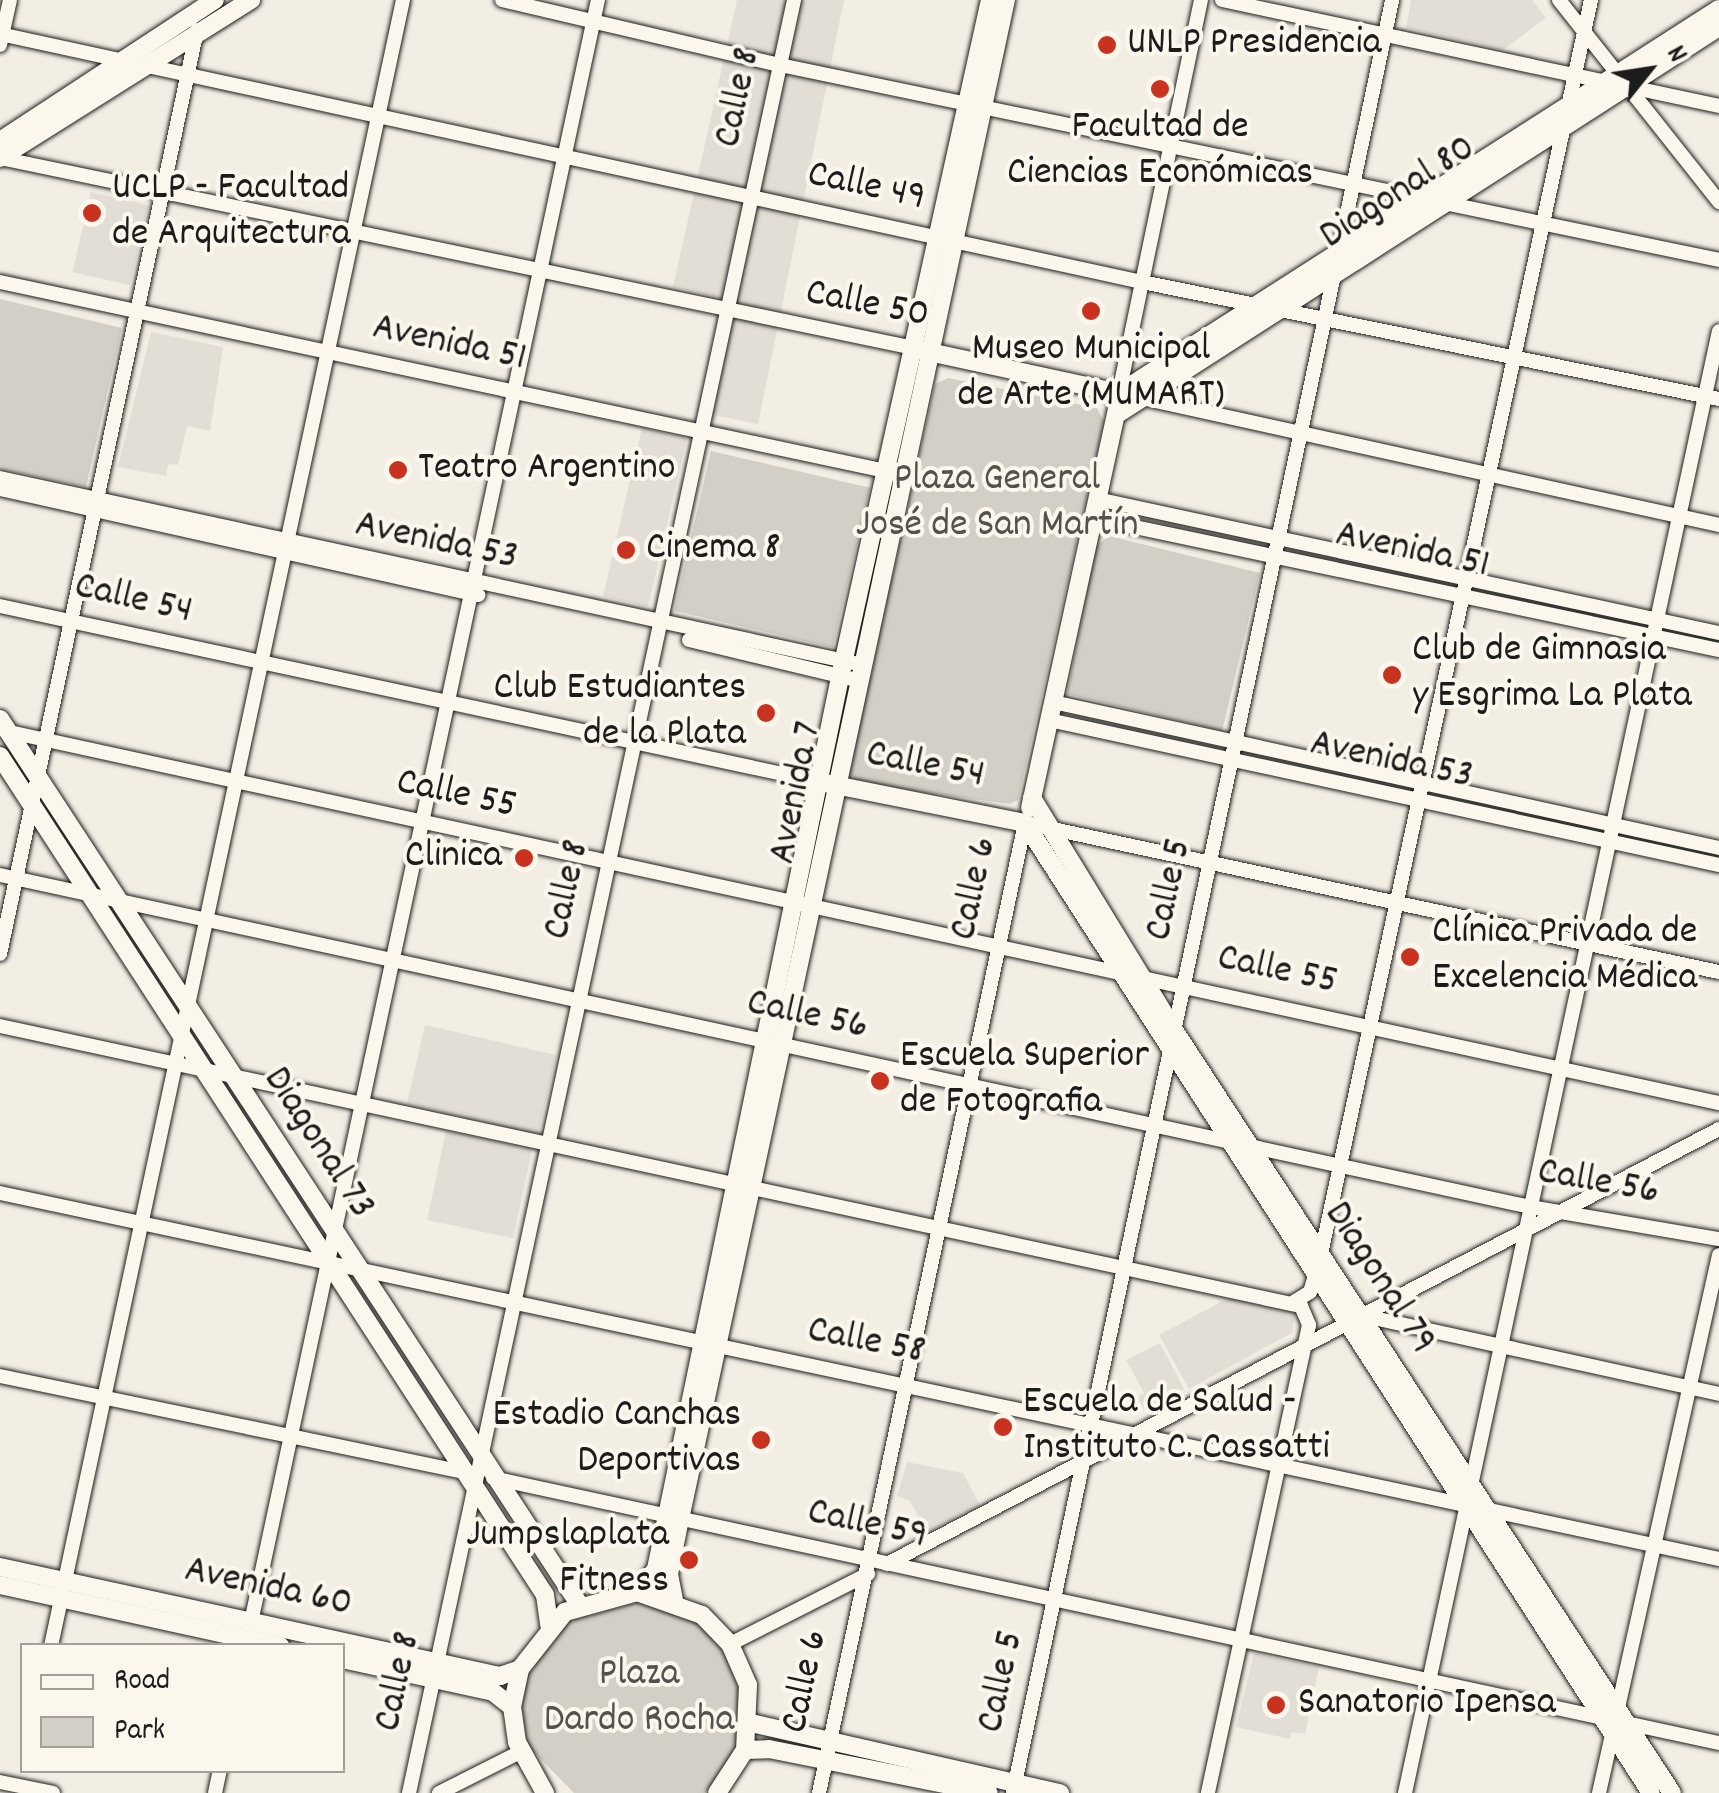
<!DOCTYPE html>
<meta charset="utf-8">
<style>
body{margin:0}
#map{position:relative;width:1719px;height:1793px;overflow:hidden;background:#f2eee4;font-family:Dekko,sans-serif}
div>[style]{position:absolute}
.built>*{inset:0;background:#e2ded5;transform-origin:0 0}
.green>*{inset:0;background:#d2cfc6;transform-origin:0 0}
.roads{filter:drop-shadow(0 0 2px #1c1c1c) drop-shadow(0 0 2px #1c1c1c)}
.minor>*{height:14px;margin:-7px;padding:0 7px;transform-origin:7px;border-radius:7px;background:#fbf7ec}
.major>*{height:18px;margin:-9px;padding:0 9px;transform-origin:9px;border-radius:9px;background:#fbf7ec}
.dots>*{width:28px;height:28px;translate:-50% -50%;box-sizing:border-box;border:5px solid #fbf7ec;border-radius:50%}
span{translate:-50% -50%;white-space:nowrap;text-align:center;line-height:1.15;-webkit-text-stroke:8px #fbf7ec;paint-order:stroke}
.poi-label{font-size:40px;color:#1c1c1c}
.left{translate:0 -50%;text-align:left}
.right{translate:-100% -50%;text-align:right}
.street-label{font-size:40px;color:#1c1c1c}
.park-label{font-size:40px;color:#53524f}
.legend{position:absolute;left:20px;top:1643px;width:325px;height:130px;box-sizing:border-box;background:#fbf7ec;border:2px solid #a29f99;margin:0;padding:12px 18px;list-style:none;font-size:30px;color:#1c1c1c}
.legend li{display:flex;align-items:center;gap:20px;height:50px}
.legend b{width:50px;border:2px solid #a29f99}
.north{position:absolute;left:1599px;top:20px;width:100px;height:100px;-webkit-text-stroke:8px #fbf7ec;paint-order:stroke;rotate:60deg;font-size:28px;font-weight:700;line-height:40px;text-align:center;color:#1c1c1c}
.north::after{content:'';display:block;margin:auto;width:35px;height:45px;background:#1c1c1c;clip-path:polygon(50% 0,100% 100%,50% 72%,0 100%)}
</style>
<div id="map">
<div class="built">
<div style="clip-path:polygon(737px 0,844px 0,758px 424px,709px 414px,734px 301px,673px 287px)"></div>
<div style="clip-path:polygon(1411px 0,1532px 0,1546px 18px,1503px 50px,1406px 28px)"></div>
<div style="left:91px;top:192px;width:59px;height:82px;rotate:13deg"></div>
<div style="clip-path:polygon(151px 332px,223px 347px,210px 431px,187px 426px,178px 465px,168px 464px,166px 476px,118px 467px)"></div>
<div style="left:642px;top:428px;width:46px;height:173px;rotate:13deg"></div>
<div style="left:425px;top:1025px;width:135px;height:81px;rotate:13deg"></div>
<div style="left:446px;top:1131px;width:88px;height:91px;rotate:12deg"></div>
<div style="clip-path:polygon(1232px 1296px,1295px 1313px,1292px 1333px,1189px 1389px,1159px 1335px)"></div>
<div style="clip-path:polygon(1160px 1343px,1184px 1389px,1144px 1410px,1137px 1398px,1144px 1393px,1126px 1360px)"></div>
<div style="clip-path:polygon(907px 1462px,963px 1473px,980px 1505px,927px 1533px,910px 1501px,897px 1496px)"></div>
<div style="clip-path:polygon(1254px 1653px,1319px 1667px,1305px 1734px,1292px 1732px,1290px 1739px,1236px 1727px)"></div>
</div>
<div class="green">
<div style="clip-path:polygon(0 299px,122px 328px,86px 487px,0 469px)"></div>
<div style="clip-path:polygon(948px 378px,1097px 408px,1104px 421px,1018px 800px,1010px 804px,859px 784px,849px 772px,935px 384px)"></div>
<div style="left:711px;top:451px;width:163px;height:164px;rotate:13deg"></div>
<div style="left:1107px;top:507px;width:169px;height:6px;rotate:12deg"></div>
<div style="clip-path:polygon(1109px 536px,1260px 573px,1222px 731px,1067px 694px,1096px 546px)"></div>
<div style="left:1289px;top:547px;width:170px;height:6px;rotate:12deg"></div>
<div style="left:1476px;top:585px;width:170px;height:6px;rotate:12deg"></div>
<div style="clip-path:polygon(639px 1602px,675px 1609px,707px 1630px,730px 1661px,741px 1698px,739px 1736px,726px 1769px,705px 1793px,574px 1793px,529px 1747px,520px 1715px,525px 1679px,567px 1622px)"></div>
</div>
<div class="roads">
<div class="minor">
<div style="left:502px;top:0;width:285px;rotate:13.2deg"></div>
<div style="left:780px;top:65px;width:959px;rotate:11.73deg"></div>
<div style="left:1201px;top:0;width:401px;rotate:101.8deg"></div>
<div style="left:1119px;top:393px;width:614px;rotate:12.41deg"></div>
<div style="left:1222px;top:0;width:508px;rotate:12.04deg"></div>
<div style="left:1559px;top:0;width:258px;rotate:51.6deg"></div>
<div style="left:0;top:34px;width:1169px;rotate:12.25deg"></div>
<div style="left:1142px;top:282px;width:589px;rotate:11.46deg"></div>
<div style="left:0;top:45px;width:46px;rotate:-77.5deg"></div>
<div style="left:0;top:158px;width:934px;rotate:11.74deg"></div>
<div style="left:0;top:282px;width:905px;rotate:12.05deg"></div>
<div style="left:0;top:478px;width:879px;rotate:12.22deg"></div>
<div style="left:0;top:489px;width:490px;rotate:12.5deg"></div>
<div style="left:1097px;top:499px;width:636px;rotate:12.16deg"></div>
<div style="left:1092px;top:518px;width:641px;rotate:11.89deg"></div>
<div style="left:0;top:606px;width:839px;rotate:12.11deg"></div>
<div style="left:689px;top:640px;width:173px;rotate:13.4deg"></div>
<div style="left:1053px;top:702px;width:682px;rotate:12.36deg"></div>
<div style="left:1049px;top:720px;width:686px;rotate:12.21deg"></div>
<div style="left:5px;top:731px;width:1754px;rotate:12.25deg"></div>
<div style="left:0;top:875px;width:1567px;rotate:12.24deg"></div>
<div style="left:1531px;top:1207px;width:191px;rotate:9.7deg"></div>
<div style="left:0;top:954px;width:945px;rotate:-77.96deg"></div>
<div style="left:0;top:1026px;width:1331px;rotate:12.15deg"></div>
<div style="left:1301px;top:1306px;width:21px;rotate:67deg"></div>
<div style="left:1309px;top:1325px;width:479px;rotate:102.2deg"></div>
<div style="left:0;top:1193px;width:1758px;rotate:12.02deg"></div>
<div style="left:1321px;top:1254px;width:1283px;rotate:-77.85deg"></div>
<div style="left:1294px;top:1302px;width:19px;rotate:-32deg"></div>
<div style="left:1310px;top:1292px;width:21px;rotate:-73deg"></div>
<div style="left:1360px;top:1315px;width:368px;rotate:12.4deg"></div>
<div style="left:0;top:1376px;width:482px;rotate:11.7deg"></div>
<div style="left:493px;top:1478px;width:1254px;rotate:12.2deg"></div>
<div style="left:887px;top:1564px;width:939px;rotate:-27.6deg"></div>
<div style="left:250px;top:1627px;width:1664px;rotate:-77.93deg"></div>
<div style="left:730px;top:1644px;width:155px;rotate:-26.9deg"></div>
<div style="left:51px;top:1646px;width:1683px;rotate:-77.93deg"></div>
<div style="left:0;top:1782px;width:54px;rotate:11.7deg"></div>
<div style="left:215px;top:1793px;width:24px;rotate:-78deg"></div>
<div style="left:409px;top:1793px;width:1834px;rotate:-77.88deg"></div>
<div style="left:439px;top:1793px;width:91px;rotate:-26.8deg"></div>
<div style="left:819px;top:1793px;width:992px;rotate:-78.01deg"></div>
<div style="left:1025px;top:823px;width:710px;rotate:12.12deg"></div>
<div style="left:1013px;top:1793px;width:1833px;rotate:-78.06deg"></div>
<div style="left:1405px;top:1793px;width:1495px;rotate:-77.88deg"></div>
<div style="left:1599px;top:1793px;width:551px;rotate:-77.43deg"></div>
</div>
<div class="major">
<div style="left:0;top:141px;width:257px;rotate:-33.3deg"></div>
<div style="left:0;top:158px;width:297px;rotate:-32.2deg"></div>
<div style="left:920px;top:350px;width:204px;rotate:12.2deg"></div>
<div style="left:1119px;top:393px;width:712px;rotate:-32.62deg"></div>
<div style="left:1116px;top:415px;width:717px;rotate:-32.76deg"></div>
<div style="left:0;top:719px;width:1058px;rotate:56.81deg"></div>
<div style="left:0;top:756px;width:1000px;rotate:56.99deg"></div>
<div style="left:545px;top:1595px;width:30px;rotate:82deg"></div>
<div style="left:825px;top:783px;width:204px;rotate:11.3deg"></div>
<div style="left:1032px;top:798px;width:272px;rotate:58.5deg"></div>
<div style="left:1174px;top:1030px;width:911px;rotate:56.87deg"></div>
<div style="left:1030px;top:808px;width:414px;rotate:-77.7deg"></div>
<div style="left:1025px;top:823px;width:1154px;rotate:57.16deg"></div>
<div style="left:0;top:1567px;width:512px;rotate:12.3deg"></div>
<div style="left:500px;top:1676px;width:21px;rotate:-19deg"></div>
<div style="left:0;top:1585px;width:287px;rotate:12.3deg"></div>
<div style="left:637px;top:1592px;width:30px;rotate:-50deg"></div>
<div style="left:656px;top:1569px;width:911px;rotate:-78.34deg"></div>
<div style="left:840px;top:677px;width:693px;rotate:-77.51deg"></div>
<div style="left:674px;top:1600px;width:26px;rotate:-101deg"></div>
<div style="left:669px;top:1574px;width:56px;rotate:-78.7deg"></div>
<div style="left:680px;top:1519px;width:1554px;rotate:-77.89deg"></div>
<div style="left:342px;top:1659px;width:155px;rotate:12.3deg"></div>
<div style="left:493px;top:1692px;width:24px;rotate:38deg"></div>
<div style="left:751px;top:1723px;width:317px;rotate:12.8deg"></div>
<div style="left:745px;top:1750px;width:24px;rotate:-2deg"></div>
<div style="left:769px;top:1749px;width:224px;rotate:11.3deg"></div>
<div style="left:545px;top:1793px;width:58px;rotate:-118.8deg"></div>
<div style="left:517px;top:1742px;width:35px;rotate:-98deg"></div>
<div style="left:512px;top:1707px;width:39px;rotate:-78deg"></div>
<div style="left:520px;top:1669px;width:73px;rotate:-51.7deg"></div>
<div style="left:565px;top:1612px;width:75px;rotate:-15.5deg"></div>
<div style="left:637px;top:1592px;width:69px;rotate:19.5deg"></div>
<div style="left:702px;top:1615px;width:40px;rotate:46deg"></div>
<div style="left:730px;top:1644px;width:45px;rotate:66.3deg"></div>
<div style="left:748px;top:1685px;width:65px;rotate:92.6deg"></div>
<div style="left:745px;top:1750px;width:51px;rotate:123.1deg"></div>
</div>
</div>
<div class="dots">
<div style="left:1107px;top:45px;background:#c8321e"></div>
<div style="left:1160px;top:89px;background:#c8321e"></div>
<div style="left:92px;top:213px;background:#c8321e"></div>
<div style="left:1091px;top:311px;background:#c8321e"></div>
<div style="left:398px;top:470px;background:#c8321e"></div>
<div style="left:626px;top:550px;background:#c8321e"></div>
<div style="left:1392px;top:675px;background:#c8321e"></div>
<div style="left:766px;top:713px;background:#c8321e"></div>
<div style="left:524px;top:858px;background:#c8321e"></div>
<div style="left:1410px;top:957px;background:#c8321e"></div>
<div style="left:880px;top:1081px;background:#c8321e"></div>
<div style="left:1003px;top:1427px;background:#c8321e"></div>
<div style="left:761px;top:1440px;background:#c8321e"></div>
<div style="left:689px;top:1560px;background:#c8321e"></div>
<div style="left:1276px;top:1705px;background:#c8321e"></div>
</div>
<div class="poi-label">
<span class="left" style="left:1127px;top:45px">UNLP Presidencia</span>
<span style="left:1160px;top:152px">Facultad de<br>Ciencias Económicas</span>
<span class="left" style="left:112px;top:213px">UCLP - Facultad<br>de Arquitectura</span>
<span style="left:1091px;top:374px">Museo Municipal<br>de Arte (MUMART)</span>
<span class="left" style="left:418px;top:470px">Teatro Argentino</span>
<span class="left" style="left:646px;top:550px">Cinema 8</span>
<span class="left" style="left:1412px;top:675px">Club de Gimnasia<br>y Esgrima La Plata</span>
<span class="right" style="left:746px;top:713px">Club Estudiantes<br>de la Plata</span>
<span class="right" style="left:502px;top:858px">Clinica</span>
<span class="left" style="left:1432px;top:957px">Clínica Privada de<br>Excelencia Médica</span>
<span class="left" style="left:900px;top:1081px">Escuela Superior<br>de Fotografia</span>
<span class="left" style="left:1023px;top:1427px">Escuela de Salud -<br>Instituto C. Cassatti</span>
<span class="right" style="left:741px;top:1440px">Estadio Canchas<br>Deportivas</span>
<span class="right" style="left:669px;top:1560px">Jumpslaplata<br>Fitness</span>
<span class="left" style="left:1298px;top:1705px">Sanatorio Ipensa</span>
</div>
<div class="street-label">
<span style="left:740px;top:98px;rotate:-78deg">Calle 8</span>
<span style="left:866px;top:188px;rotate:12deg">Calle 49</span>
<span style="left:1399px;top:194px;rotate:-33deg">Diagonal 80</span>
<span style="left:867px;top:306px;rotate:11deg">Calle 50</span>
<span style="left:449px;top:345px;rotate:12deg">Avenida 51</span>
<span style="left:436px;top:543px;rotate:12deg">Avenida 53</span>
<span style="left:1412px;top:552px;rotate:12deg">Avenida 51</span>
<span style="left:133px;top:601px;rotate:13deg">Calle 54</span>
<span style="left:1391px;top:762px;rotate:12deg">Avenida 53</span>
<span style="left:925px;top:767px;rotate:11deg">Calle 54</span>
<span style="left:798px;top:793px;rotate:-79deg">Avenida 7</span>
<span style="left:456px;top:796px;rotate:12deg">Calle 55</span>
<span style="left:976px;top:889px;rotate:-78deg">Calle 6</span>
<span style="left:569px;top:890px;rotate:-78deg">Calle 8</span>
<span style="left:1171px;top:890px;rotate:-78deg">Calle 5</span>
<span style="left:1277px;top:972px;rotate:12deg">Calle 55</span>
<span style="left:807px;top:1017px;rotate:12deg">Calle 56</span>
<span style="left:317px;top:1144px;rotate:57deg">Diagonal 73</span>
<span style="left:1598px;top:1184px;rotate:10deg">Calle 56</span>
<span style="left:1378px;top:1279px;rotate:57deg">Diagonal 79</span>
<span style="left:866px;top:1343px;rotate:11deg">Calle 58</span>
<span style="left:867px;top:1526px;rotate:12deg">Calle 59</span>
<span style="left:268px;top:1589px;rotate:12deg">Avenida 60</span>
<span style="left:400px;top:1682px;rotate:-78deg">Calle 8</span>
<span style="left:807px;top:1682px;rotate:-78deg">Calle 6</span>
<span style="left:1003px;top:1682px;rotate:-78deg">Calle 5</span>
</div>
<div class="park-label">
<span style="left:997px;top:504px">Plaza General<br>José de San Martín</span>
<span style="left:639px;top:1699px">Plaza<br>Dardo Rocha</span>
</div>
<ul class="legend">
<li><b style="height:12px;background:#fbf7ec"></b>Road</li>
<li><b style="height:28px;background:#d2cfc6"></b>Park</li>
</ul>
<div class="north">N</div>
</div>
